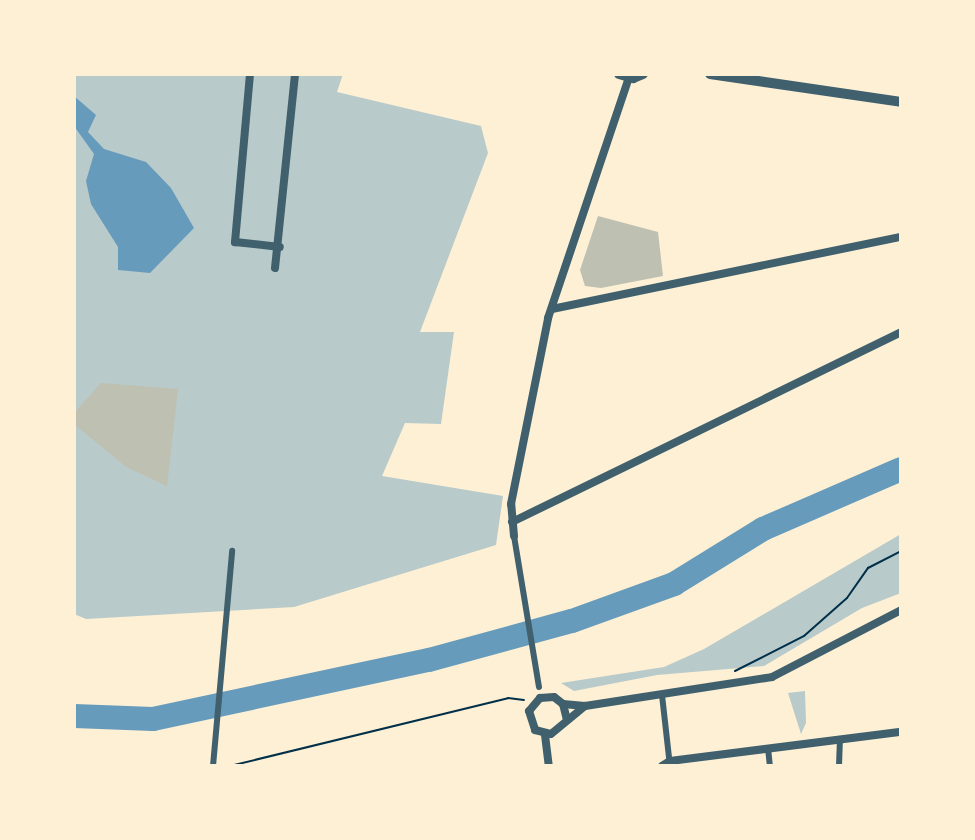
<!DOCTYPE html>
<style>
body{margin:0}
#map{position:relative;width:975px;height:840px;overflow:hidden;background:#fdf0d5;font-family:Spectral,serif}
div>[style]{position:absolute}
.green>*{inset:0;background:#b9caca}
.water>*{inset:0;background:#669bbc}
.river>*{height:24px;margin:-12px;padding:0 12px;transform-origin:12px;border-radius:12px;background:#669bbc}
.building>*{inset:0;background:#bec0b2}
.path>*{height:2px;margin:-1px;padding:0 1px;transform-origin:1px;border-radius:1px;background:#003049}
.pedestrian>*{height:6px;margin:-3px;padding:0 3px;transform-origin:3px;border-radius:3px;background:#3f606c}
.minor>*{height:8px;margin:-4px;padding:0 4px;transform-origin:4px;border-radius:4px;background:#3f606c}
.tertiary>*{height:10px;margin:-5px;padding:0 5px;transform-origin:5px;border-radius:5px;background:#3f606c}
span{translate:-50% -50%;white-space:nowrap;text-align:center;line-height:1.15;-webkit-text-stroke:8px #fdf0d5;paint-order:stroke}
.frame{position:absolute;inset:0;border:76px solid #fdf0d5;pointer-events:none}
</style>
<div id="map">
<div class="green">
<div style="clip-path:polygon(74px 74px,343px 74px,337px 92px,481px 126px,488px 153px,420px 332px,454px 332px,441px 424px,405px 423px,382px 476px,503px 496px,496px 545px,294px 607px,86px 619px,74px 614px)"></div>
<div style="clip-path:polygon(901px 534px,901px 593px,862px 608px,764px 666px,657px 675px,574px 691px,561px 683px,664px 667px,704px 649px)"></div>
<div style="clip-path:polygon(805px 691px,806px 723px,801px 734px,788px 693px)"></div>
</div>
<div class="water">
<div style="clip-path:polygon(74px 96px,96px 115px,88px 132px,104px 149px,146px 162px,171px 188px,194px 228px,150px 273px,118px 270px,118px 247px,91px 204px,86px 181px,94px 154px,74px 126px)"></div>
</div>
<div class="river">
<div style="left:74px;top:716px;width:79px;rotate:2.2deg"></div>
<div style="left:153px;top:719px;width:282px;rotate:-12.1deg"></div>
<div style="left:429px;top:660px;width:148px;rotate:-15.3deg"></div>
<div style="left:572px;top:621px;width:109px;rotate:-19.9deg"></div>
<div style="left:674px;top:584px;width:105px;rotate:-31.7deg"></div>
<div style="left:763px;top:529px;width:150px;rotate:-23.5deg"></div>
</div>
<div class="building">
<div style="clip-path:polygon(598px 216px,658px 232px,663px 276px,601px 288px,585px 286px,580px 270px)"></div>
<div style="clip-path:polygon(101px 383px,178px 389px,167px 486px,126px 467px,74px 424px,74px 413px)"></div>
</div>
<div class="path">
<div style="left:735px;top:671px;width:77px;rotate:-26.9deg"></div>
<div style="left:804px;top:636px;width:57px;rotate:-41.5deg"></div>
<div style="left:847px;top:598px;width:37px;rotate:-55deg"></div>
<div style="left:868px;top:568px;width:37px;rotate:-27deg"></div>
<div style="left:230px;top:766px;width:286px;rotate:-13.7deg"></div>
<div style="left:508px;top:698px;width:16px;rotate:7deg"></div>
</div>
<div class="pedestrian">
<div style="left:514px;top:536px;width:153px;rotate:80.6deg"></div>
<div style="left:662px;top:695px;width:71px;rotate:83.6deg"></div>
<div style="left:768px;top:748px;width:18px;rotate:84deg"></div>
<div style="left:213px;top:766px;width:216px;rotate:-84.9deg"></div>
<div style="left:839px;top:766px;width:26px;rotate:-88deg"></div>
</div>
<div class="minor">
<div style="left:250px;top:74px;width:169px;rotate:95.1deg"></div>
<div style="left:235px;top:242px;width:45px;rotate:6.3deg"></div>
<div style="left:275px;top:268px;width:195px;rotate:-84.1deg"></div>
<div style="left:552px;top:309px;width:356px;rotate:-11.7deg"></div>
<div style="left:512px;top:522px;width:433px;rotate:-26deg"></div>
<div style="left:514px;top:536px;width:32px;rotate:-95deg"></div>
<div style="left:511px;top:504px;width:190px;rotate:-78.7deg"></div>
<div style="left:548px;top:318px;width:253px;rotate:-71.4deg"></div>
<div style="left:563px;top:704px;width:22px;rotate:5deg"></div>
<div style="left:585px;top:706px;width:189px;rotate:-8.8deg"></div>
<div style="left:772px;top:677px;width:145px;rotate:-27.4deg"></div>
<div style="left:567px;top:720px;width:16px;rotate:-104deg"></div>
<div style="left:563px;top:704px;width:11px;rotate:-142deg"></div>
<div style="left:554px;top:697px;width:14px;rotate:176deg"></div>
<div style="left:540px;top:698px;width:17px;rotate:130deg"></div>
<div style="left:529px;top:711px;width:20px;rotate:72deg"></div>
<div style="left:535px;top:730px;width:16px;rotate:14deg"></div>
<div style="left:551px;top:734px;width:44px;rotate:-39.5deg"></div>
<div style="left:545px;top:735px;width:31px;rotate:83deg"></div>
<div style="left:662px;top:766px;width:9px;rotate:-32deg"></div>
<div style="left:670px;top:761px;width:233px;rotate:-7.2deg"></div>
</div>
<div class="tertiary">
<div style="left:619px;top:74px;width:15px;rotate:16deg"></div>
<div style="left:633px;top:78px;width:11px;rotate:-22deg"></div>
<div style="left:710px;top:74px;width:193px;rotate:8.3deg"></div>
</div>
<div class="frame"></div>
</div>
